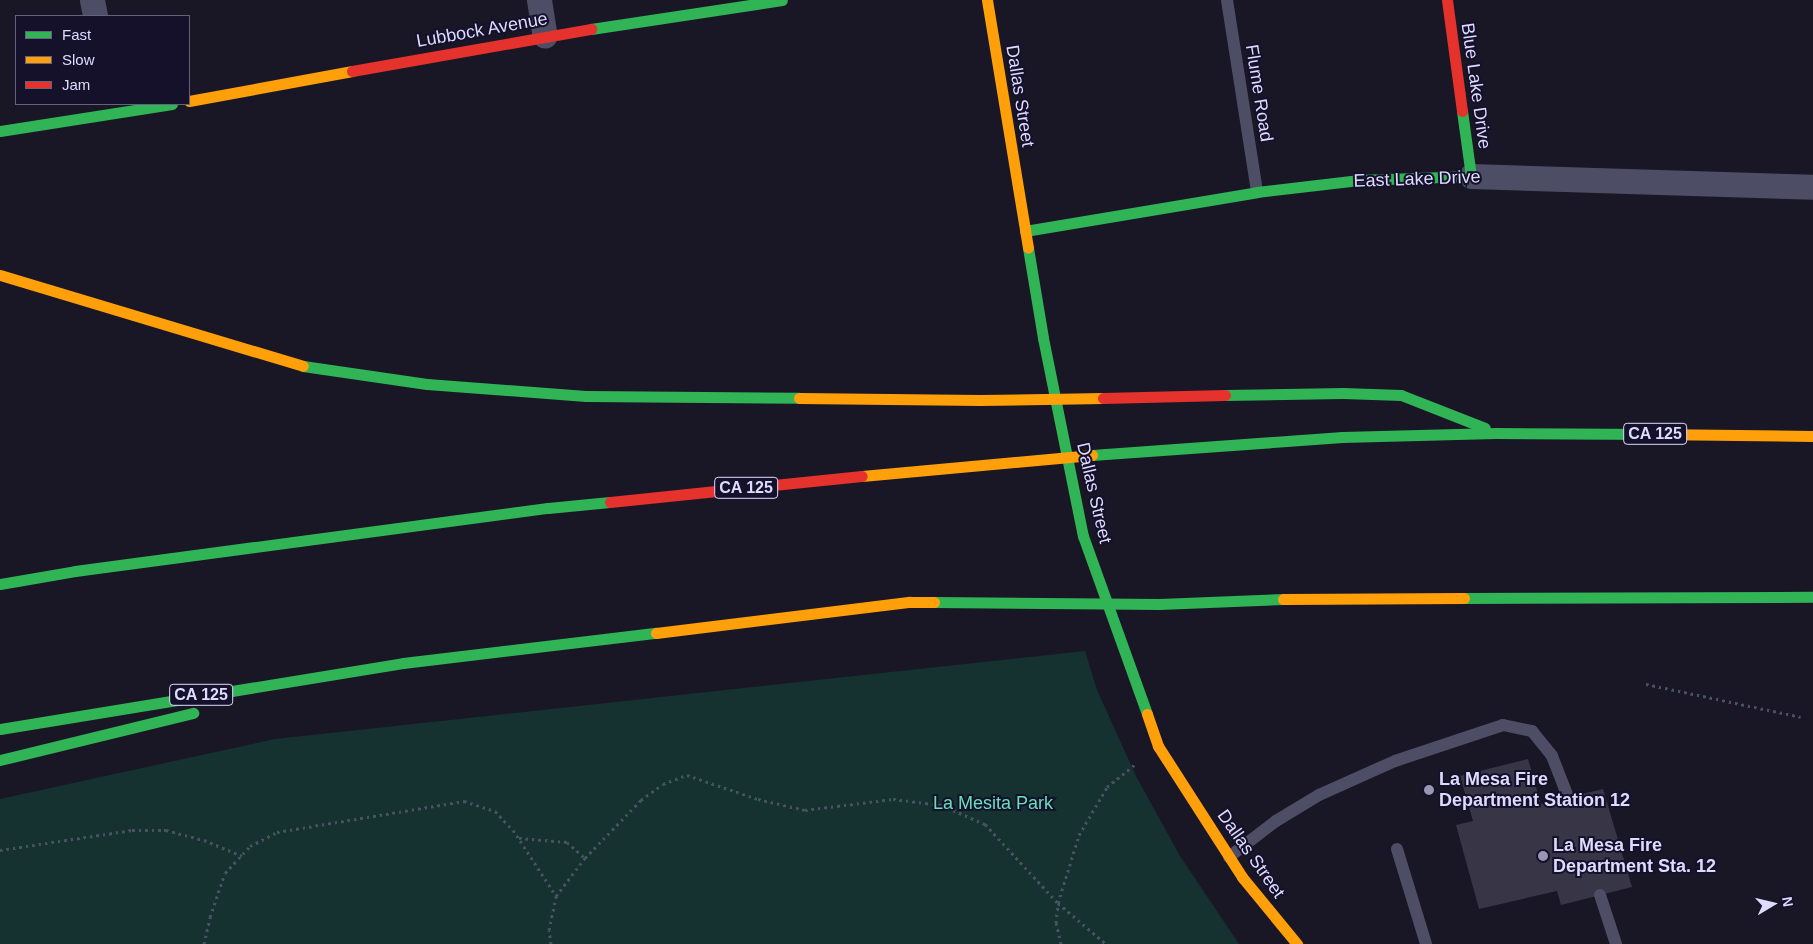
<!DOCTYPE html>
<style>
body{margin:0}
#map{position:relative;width:1813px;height:944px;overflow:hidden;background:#191725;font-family:Arial,sans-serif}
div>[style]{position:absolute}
.green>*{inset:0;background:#153130}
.building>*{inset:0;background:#383546}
.path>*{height:3px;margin-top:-1.5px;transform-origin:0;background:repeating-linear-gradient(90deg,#475361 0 2.5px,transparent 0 6.5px)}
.lane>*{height:12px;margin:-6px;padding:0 6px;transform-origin:6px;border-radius:6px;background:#4d4d65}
.street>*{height:25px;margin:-12.5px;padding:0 12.5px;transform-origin:12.5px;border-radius:12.5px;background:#4d4d65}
.fast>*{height:11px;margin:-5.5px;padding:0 5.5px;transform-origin:5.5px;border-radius:5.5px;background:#30b455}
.slow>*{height:11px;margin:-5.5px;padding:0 5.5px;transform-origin:5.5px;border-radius:5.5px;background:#ff9f0a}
.jam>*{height:11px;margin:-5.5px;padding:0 5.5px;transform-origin:5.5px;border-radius:5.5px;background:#e5322d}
.dots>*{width:14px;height:14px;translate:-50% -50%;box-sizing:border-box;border:2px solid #15112b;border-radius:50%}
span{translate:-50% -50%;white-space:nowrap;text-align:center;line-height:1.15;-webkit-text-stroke:4px #15112b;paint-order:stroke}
.shield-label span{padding:1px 4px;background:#15112b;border:1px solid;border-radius:4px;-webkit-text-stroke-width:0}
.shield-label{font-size:16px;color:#dedbff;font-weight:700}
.street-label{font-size:18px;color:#dedbff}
.poi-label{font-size:18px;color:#dedbff;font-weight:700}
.left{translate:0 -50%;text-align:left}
.park-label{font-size:18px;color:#66e0bc}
.legend{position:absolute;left:15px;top:15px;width:175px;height:90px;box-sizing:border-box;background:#15112b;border:1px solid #656280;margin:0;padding:6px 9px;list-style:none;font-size:15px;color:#dedbff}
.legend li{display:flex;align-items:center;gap:10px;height:25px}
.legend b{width:25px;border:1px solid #656280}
.north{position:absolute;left:1748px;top:879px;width:50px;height:50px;-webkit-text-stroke:4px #15112b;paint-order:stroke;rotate:81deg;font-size:14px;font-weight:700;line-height:20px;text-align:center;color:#dedbff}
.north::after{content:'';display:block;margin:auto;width:18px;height:22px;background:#dedbff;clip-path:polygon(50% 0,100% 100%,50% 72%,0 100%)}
</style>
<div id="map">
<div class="green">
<div style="clip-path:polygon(1085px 651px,1097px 690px,1136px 776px,1180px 856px,1239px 944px,0 944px,0 799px,275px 739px)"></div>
</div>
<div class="building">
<div style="clip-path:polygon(1528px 759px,1541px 804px,1603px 789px,1632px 887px,1561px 905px,1557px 891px,1479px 909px,1456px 825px,1473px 821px,1460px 776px)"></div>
</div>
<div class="path">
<div style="left:1646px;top:684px;width:158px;rotate:12deg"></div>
<div style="left:519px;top:838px;width:48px;rotate:4.8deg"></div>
<div style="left:567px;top:842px;width:24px;rotate:42deg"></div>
<div style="left:0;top:850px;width:134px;rotate:-8.6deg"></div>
<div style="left:132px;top:830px;width:34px"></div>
<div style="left:166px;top:830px;width:39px;rotate:15deg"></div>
<div style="left:204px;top:840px;width:41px;rotate:22.8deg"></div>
<div style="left:204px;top:944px;width:28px;rotate:-77deg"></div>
<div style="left:210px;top:917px;width:46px;rotate:-71.2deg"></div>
<div style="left:225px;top:873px;width:37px;rotate:-47deg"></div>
<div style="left:250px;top:846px;width:30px;rotate:-27deg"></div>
<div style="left:277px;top:832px;width:190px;rotate:-9.4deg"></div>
<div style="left:464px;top:801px;width:33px;rotate:18deg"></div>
<div style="left:495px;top:811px;width:26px;rotate:47deg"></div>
<div style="left:513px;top:830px;width:79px;rotate:56.9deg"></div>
<div style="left:551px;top:944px;width:14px;rotate:-98deg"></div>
<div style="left:549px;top:930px;width:35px;rotate:-78deg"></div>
<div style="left:556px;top:896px;width:48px;rotate:-52.7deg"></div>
<div style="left:585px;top:858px;width:81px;rotate:-46deg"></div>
<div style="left:641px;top:800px;width:27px;rotate:-36deg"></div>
<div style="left:663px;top:784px;width:26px;rotate:-21deg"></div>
<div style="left:687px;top:775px;width:75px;rotate:18.7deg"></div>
<div style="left:758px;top:799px;width:48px;rotate:13.2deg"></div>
<div style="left:805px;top:810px;width:89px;rotate:-7.1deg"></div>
<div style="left:893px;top:799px;width:48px;rotate:7.1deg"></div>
<div style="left:941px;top:805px;width:48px;rotate:23.4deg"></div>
<div style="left:985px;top:824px;width:108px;rotate:47.3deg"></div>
<div style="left:1058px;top:903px;width:63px;rotate:40.5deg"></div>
<div style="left:1061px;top:944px;width:22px;rotate:-103deg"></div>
<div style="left:1056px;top:923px;width:20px;rotate:-84deg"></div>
<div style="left:1058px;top:903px;width:71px;rotate:-72.8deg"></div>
<div style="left:1079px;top:835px;width:56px;rotate:-59.7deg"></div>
<div style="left:1107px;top:787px;width:36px;rotate:-39deg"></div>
</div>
<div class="lane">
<div style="left:1227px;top:0;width:194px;rotate:81.1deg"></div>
<div style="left:1397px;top:849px;width:99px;rotate:73deg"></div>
<div style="left:1229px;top:857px;width:59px;rotate:-37.5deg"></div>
<div style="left:1276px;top:821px;width:50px;rotate:-31.2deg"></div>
<div style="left:1319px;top:795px;width:83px;rotate:-24.1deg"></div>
<div style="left:1395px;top:761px;width:114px;rotate:-18.4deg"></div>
<div style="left:1503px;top:725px;width:30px;rotate:12deg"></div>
<div style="left:1532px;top:731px;width:32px;rotate:51deg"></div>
<div style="left:1552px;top:756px;width:44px;rotate:68.7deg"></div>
<div style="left:1600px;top:895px;width:52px;rotate:71.9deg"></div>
</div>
<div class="street">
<div style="left:92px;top:0;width:16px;rotate:79deg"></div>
<div style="left:539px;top:0;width:36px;rotate:81deg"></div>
<div style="left:1471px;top:176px;width:342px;rotate:1.8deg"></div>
</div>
<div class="fast">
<div style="left:591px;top:29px;width:193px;rotate:-8.6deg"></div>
<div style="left:0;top:131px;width:174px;rotate:-8.9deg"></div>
<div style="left:1025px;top:231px;width:235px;rotate:-9.5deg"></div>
<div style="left:1257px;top:192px;width:103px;rotate:-6.7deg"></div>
<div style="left:1359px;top:180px;width:112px;rotate:-2deg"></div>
<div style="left:1471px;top:176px;width:66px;rotate:-97.9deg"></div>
<div style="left:1028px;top:248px;width:91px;rotate:80.5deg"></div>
<div style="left:1043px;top:338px;width:202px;rotate:78.6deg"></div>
<div style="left:1083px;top:536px;width:189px;rotate:70.2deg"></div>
<div style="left:303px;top:366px;width:125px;rotate:8.3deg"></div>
<div style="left:427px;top:384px;width:159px;rotate:4.3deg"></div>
<div style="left:586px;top:396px;width:213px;rotate:0.5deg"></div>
<div style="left:1225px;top:395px;width:118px;rotate:-1deg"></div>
<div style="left:1343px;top:393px;width:58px;rotate:2deg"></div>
<div style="left:1401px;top:395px;width:90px;rotate:21.4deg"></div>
<div style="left:1092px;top:455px;width:251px;rotate:-4.1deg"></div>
<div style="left:1342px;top:437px;width:154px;rotate:-1.5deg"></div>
<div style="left:1496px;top:433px;width:156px;rotate:0.4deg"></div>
<div style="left:0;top:584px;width:76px;rotate:-9.8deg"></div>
<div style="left:75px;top:571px;width:477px;rotate:-7.6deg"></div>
<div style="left:548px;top:508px;width:62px;rotate:-5.5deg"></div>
<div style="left:1464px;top:598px;width:349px;rotate:-0.2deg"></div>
<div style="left:934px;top:602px;width:225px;rotate:0.5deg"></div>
<div style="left:1159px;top:604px;width:124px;rotate:-2.3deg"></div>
<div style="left:0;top:729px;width:408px;rotate:-9.3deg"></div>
<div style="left:403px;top:663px;width:255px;rotate:-6.8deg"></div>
<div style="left:0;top:760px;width:199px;rotate:-13.7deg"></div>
</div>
<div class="slow">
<div style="left:987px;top:0;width:251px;rotate:80.6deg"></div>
<div style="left:189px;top:101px;width:166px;rotate:-10.4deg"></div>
<div style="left:0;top:275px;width:316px;rotate:16.7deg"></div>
<div style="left:799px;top:398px;width:181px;rotate:0.6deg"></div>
<div style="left:980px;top:400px;width:123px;rotate:-0.9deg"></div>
<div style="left:1652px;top:434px;width:161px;rotate:0.7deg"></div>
<div style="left:862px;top:476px;width:231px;rotate:-5.2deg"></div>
<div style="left:1283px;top:599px;width:181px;rotate:-0.3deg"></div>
<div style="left:656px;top:633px;width:256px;rotate:-7deg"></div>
<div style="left:910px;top:602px;width:24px"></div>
<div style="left:1147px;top:714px;width:34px;rotate:71deg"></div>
<div style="left:1158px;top:746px;width:156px;rotate:57.3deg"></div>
<div style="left:1242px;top:877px;width:87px;rotate:50.6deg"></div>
</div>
<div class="jam">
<div style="left:1447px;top:0;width:112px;rotate:82.3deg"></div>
<div style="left:352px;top:71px;width:243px;rotate:-10deg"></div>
<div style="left:1103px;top:398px;width:122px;rotate:-1.4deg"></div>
<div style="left:610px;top:502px;width:253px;rotate:-5.9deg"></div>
</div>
<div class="dots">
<div style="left:1429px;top:790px;background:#9996b3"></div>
<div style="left:1543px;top:856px;background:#9996b3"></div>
</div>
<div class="shield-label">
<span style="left:1655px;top:434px">CA 125</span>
<span style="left:746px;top:488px">CA 125</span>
<span style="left:201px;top:695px">CA 125</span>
</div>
<div class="street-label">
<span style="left:482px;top:30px;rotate:-10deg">Lubbock Avenue</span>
<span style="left:1476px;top:86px;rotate:82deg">Blue Lake Drive</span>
<span style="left:1259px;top:93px;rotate:81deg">Flume Road</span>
<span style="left:1020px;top:96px;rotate:81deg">Dallas Street</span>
<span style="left:1417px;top:179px;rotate:-2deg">East Lake Drive</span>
<span style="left:1094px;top:493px;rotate:77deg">Dallas Street</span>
<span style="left:1251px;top:854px;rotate:55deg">Dallas Street</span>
</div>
<div class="poi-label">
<span class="left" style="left:1439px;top:790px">La Mesa Fire<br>Department Station 12</span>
<span class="left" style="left:1553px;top:856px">La Mesa Fire<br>Department Sta. 12</span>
</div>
<div class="park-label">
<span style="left:993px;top:803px">La Mesita Park</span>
</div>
<ul class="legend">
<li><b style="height:6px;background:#30b455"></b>Fast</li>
<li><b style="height:6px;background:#ff9f0a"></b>Slow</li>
<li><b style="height:6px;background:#e5322d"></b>Jam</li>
</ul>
<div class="north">N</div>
</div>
